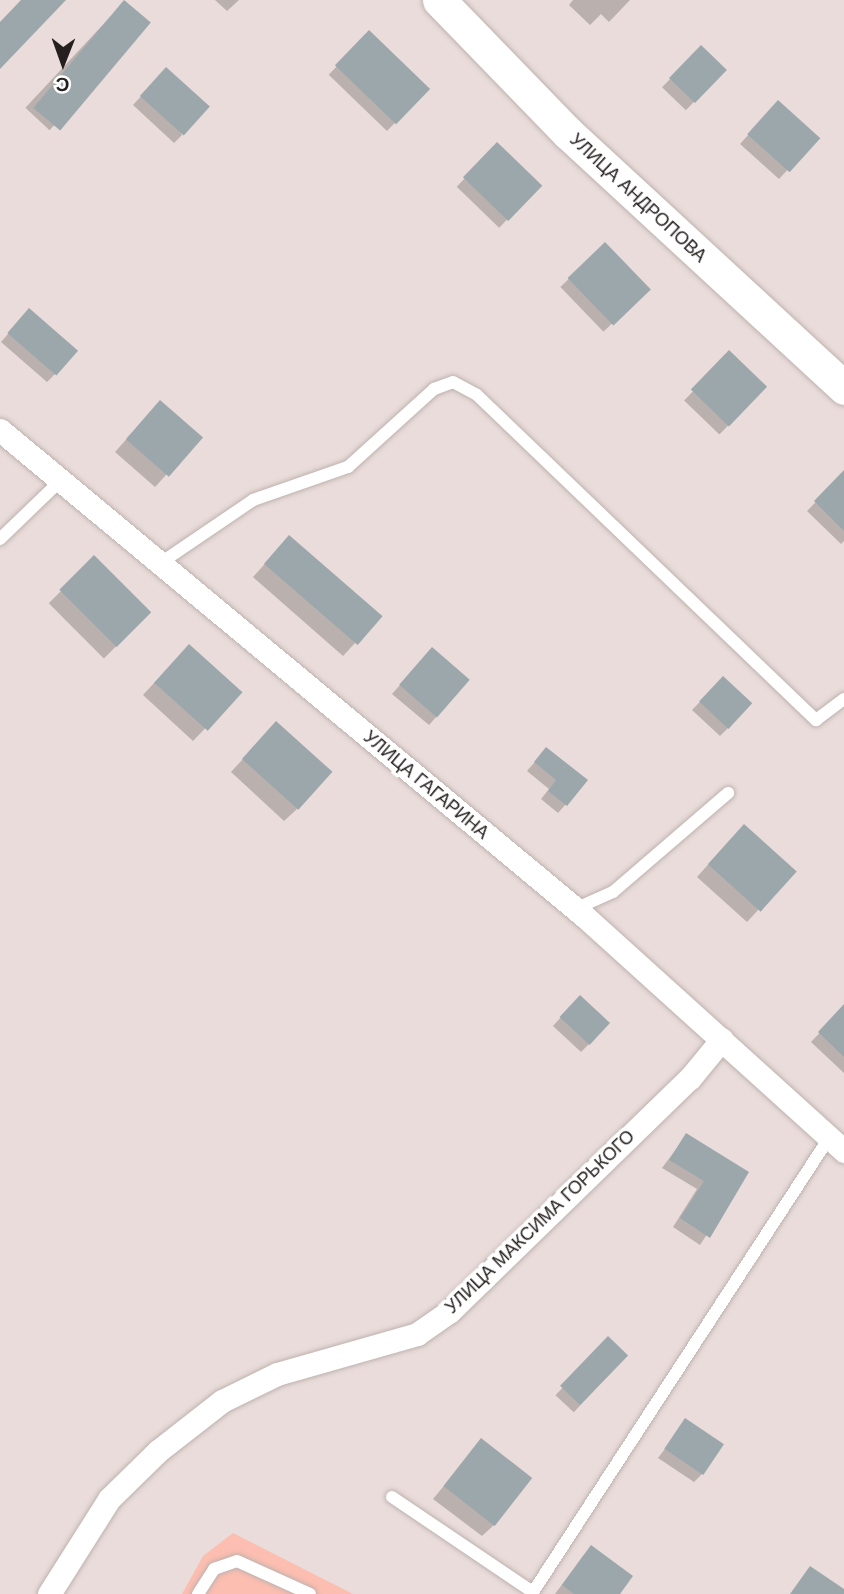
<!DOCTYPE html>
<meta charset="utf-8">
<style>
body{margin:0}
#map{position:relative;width:844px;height:1594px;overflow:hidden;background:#e9dcda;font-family:Helvetica,sans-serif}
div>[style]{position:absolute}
.green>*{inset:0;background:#fcbeb0}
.shadow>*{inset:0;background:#0003;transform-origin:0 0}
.building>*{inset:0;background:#9ca7ac;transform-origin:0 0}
.roads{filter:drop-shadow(0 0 2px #beb2af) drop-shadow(0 0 2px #beb2af)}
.lane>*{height:12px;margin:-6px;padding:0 6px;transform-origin:6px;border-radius:6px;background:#fff}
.street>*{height:23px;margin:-11.5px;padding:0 11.5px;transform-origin:11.5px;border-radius:11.5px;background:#fff}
.secondary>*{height:33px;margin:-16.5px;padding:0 16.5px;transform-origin:16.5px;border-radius:16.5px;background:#fff}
span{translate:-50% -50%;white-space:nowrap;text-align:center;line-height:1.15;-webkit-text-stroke:7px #fff;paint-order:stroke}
.street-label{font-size:18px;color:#25201f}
.north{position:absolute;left:28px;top:28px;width:70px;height:70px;-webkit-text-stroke:5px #fff;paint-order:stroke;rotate:181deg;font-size:19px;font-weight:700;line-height:28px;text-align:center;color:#25201f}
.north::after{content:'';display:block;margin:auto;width:24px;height:32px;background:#25201f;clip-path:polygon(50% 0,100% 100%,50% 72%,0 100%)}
</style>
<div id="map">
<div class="green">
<div style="clip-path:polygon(233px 1533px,353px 1594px,182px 1594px,203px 1556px)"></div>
</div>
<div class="shadow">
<div style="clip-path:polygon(215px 0,239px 0,227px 11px)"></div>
<div style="clip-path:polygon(573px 0,630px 0,609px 22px,601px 14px,590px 25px,569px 5px)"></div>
<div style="left:125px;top:1px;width:33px;height:146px;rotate:43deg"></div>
<div style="left:369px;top:33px;width:81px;height:58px;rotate:44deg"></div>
<div style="left:701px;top:47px;width:33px;height:56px;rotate:44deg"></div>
<div style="clip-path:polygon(158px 78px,182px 135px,174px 143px,133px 105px)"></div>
<div style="clip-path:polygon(770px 111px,817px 138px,779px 179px,740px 144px)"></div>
<div style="left:497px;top:145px;width:59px;height:58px;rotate:44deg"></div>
<div style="left:605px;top:244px;width:62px;height:62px;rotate:46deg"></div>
<div style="clip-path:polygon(21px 319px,55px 374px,47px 382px,1px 342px)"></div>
<div style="left:730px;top:353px;width:49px;height:66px;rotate:44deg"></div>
<div style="clip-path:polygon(148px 415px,200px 438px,155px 487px,115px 452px)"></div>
<div style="clip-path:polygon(844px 473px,844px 541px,841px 544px,807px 511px)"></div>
<div style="clip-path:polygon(277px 550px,379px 617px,343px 656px,253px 577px)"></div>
<div style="left:94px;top:558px;width:78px;height:64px;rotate:45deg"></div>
<div style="clip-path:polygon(177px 658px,240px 692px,193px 741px,143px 695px)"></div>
<div style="clip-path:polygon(424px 658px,468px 681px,429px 725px,392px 694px)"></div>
<div style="clip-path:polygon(723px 678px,728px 728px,720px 736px,692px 710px)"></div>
<div style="clip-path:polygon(264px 736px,297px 809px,284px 821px,231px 772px)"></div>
<div style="clip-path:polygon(546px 749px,566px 804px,558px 813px,541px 799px,549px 789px,527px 771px)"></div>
<div style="clip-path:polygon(732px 838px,759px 909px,747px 922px,697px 877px)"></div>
<div style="clip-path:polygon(571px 1006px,589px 1044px,581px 1052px,553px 1026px)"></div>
<div style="clip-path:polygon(844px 1007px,844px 1073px,811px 1042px)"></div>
<div style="clip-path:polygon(686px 1136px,747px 1173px,700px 1245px,673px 1227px,697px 1189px,662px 1168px)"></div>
<div style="left:608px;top:1339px;width:25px;height:77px;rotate:43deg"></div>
<div style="clip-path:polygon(686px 1421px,702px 1474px,694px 1482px,658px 1458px)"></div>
<div style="clip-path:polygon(481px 1441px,495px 1524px,482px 1536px,433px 1499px)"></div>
<div style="clip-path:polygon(591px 1548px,617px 1594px,555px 1594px,583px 1556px)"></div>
</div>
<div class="building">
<div style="clip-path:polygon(21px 0,66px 0,0 69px,0 22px)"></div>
<div style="left:124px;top:0;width:35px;height:141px;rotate:40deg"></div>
<div style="left:369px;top:30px;width:85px;height:49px;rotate:44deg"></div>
<div style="left:701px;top:45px;width:36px;height:46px;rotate:44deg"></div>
<div style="left:166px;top:67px;width:59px;height:39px;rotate:42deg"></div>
<div style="left:778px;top:100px;width:57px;height:46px;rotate:42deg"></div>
<div style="left:497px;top:142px;width:63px;height:49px;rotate:44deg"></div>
<div style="left:605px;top:242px;width:66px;height:52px;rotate:46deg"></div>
<div style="left:29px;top:308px;width:65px;height:33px;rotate:41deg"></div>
<div style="left:729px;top:350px;width:53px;height:55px;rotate:44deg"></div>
<div style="left:160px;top:400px;width:57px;height:52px;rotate:41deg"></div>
<div style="clip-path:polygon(844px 470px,844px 531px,814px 501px)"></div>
<div style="left:289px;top:535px;width:124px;height:38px;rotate:41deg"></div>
<div style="left:94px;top:555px;width:81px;height:49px;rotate:45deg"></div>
<div style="left:189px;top:644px;width:72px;height:52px;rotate:42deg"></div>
<div style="left:432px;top:647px;width:50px;height:50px;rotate:41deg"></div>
<div style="left:723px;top:676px;width:40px;height:35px;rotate:43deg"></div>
<div style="left:276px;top:721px;width:76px;height:51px;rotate:42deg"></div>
<div style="clip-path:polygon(546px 747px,588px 780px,567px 806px,548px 791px,556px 780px,534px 762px)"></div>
<div style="left:744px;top:824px;width:71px;height:54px;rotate:42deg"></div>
<div style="left:580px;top:995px;width:41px;height:30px;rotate:43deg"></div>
<div style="clip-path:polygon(844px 1004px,844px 1057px,818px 1032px)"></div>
<div style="clip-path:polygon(686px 1133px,749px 1172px,710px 1238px,680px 1218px,704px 1181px,669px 1160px)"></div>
<div style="left:608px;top:1336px;width:28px;height:69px;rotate:44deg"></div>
<div style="left:685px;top:1418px;width:47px;height:37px;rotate:34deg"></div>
<div style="left:481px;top:1438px;width:65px;height:61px;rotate:38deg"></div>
<div style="clip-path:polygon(591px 1545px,633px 1576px,620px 1594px,574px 1594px,562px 1585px)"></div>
<div style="clip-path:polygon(810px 1566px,844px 1589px,844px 1594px,790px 1594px)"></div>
</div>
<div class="roads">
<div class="lane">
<div style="left:0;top:539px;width:82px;rotate:-44deg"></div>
<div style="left:159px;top:564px;width:114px;rotate:-34.2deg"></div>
<div style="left:253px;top:500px;width:101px;rotate:-19.2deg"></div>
<div style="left:348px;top:467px;width:116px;rotate:-42.2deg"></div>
<div style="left:434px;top:389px;width:20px;rotate:-20deg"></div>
<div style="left:453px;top:382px;width:27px;rotate:28deg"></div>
<div style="left:477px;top:395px;width:470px;rotate:43.8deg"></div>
<div style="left:816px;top:720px;width:35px;rotate:-37deg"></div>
<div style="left:575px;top:909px;width:42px;rotate:-24.1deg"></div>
<div style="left:613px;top:892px;width:152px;rotate:-40.7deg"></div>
<div style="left:392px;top:1497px;width:170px;rotate:34deg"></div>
<div style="left:533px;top:1592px;width:542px;rotate:-56.9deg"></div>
<div style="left:198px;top:1594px;width:30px;rotate:-57deg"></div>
<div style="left:214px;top:1569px;width:24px;rotate:-19deg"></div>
<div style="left:237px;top:1561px;width:80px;rotate:24.3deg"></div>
</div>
<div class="street">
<div style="left:0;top:430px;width:758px;rotate:39.76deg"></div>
<div style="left:583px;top:915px;width:352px;rotate:42.1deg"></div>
<div style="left:49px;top:1594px;width:112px;rotate:-57.7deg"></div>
<div style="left:109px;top:1499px;width:69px;rotate:-44.4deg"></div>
<div style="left:158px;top:1451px;width:81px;rotate:-38deg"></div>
<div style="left:222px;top:1401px;width:61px;rotate:-26.1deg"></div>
<div style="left:277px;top:1374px;width:146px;rotate:-15.9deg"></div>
<div style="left:417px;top:1334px;width:40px;rotate:-34.9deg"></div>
<div style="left:450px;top:1311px;width:334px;rotate:-44.2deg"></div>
<div style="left:690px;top:1078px;width:50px;rotate:-50.6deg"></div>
</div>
<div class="secondary">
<div style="left:439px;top:0;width:185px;rotate:45.9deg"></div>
<div style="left:568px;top:133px;width:376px;rotate:42.7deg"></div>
</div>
</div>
<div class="street-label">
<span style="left:638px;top:198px;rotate:43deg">УЛИЦА АНДРОПОВА</span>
<span style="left:426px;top:785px;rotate:40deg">УЛИЦА ГАГАРИНА</span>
<span style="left:540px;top:1222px;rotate:-44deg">УЛИЦА МАКСИМА ГОРЬКОГО</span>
</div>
<div class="north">С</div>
</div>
